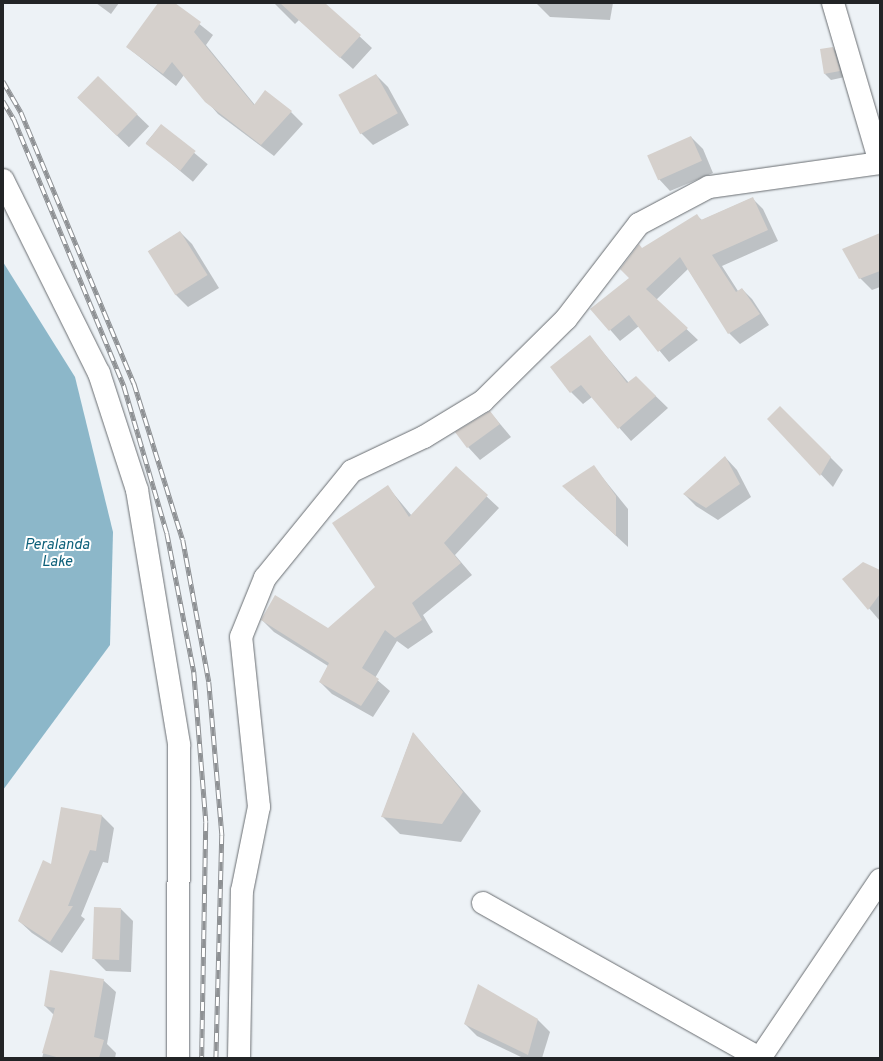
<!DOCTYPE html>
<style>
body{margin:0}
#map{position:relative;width:883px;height:1061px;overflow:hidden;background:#edf2f6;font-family:Overpass,sans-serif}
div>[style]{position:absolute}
.water>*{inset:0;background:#8cb7c9}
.shadow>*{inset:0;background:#0003;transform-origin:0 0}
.building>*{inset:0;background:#d5d0cc;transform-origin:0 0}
.roads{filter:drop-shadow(0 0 1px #696d71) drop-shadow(0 0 1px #696d71)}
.minor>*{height:22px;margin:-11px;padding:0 11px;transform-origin:11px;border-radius:11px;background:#fff}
.rail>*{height:4.5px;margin-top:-2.25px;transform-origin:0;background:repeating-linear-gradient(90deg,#fff 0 9px,#8e9194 0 18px);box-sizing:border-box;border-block:1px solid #8e9194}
span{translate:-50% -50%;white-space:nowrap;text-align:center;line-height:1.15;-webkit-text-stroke:4px #fff;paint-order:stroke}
.water-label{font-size:15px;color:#0d607a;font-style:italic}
.frame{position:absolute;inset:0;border:4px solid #222426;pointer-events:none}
</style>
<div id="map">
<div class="water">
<div style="clip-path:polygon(3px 262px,75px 377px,113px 532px,110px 645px,3px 790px)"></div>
</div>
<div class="shadow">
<div style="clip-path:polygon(96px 3px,119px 3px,111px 14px)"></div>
<div style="clip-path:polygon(159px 3px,173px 3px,213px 35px,206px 45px,255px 105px,291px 112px,303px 124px,274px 156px,218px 114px,184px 75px,176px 86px,127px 47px)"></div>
<div style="clip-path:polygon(274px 3px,324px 3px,372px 48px,353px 69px,299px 20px,295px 24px)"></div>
<div style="clip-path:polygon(536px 3px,613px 3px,610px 20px,550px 17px)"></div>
<div style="clip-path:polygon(833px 48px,839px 54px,845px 77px,831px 80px,825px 74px)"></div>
<div style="clip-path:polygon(376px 75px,388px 87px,409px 125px,373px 145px,361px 133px)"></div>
<div style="left:98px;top:77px;width:71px;height:29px;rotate:44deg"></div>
<div style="left:161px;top:125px;width:61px;height:23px;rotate:40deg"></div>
<div style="clip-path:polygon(691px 137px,703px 149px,713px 173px,670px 191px,658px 178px)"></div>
<div style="clip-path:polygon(752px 198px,763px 209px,778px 241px,722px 266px,738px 291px,742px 289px,752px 299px,769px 325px,740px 344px,729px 333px,688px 269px,656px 300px,698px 340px,669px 362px,639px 326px,620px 341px,592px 309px,630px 278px,642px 249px,697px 216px,702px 220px)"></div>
<div style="clip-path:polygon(180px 232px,192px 244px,219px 288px,188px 307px,176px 295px,149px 251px)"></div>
<div style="clip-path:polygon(880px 234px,880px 287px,872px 290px,860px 278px)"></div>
<div style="clip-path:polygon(590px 337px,629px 383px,636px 377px,668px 408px,631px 441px,592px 397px,583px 404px,571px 392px)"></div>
<div style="clip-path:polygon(780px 407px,843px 470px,833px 487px,768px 419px)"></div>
<div style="clip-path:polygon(490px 412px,511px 437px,480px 460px,468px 447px)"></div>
<div style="clip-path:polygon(725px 457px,737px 470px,751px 497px,718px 520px,696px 506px,684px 494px)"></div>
<div style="clip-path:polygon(594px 467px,628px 509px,628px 547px,575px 498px)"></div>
<div style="clip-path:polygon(456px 468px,499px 508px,455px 555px,472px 575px,423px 615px,433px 632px,408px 649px,397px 641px,375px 678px,390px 691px,373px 717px,332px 694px,320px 682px,328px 666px,274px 632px,262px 620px,328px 630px,376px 587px,388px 487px,412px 516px)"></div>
<div style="clip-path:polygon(880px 571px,880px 621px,844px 579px)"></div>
<div style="clip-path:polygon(413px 733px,481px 811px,461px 842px,400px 834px,382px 816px)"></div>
<div style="clip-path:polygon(62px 808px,102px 816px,114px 828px,108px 863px,103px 862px,81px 916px,85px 919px,62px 953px,32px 933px,19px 921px,52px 865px)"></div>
<div style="clip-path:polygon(121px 909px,133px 921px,131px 972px,106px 971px,94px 959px)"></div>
<div style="clip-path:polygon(103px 980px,116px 992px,107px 1044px,116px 1053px,115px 1058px,42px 1058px,54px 1015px,45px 1006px)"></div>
<div style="clip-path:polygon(538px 1020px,550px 1032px,542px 1058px,523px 1058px,477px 1036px,465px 1024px)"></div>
</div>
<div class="building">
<div style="clip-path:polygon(158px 3px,175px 3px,201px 22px,194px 32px,254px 105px,265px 90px,292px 111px,261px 145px,205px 102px,172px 62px,163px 74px,126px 47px)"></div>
<div style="clip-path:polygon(280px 3px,325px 3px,361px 35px,340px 58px)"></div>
<div style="clip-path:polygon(833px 47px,840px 71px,824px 74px,820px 49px)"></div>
<div style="left:376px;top:74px;width:45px;height:43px;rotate:61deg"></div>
<div style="left:98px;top:76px;width:55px;height:30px;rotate:44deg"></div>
<div style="left:161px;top:124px;width:44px;height:25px;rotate:38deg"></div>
<div style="left:691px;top:136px;width:27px;height:48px;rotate:66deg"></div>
<div style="clip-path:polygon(753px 197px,768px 230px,712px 255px,736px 292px,742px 288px,760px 314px,728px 334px,680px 257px,646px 289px,688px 328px,658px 352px,629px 315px,609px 331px,590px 309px,629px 278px,620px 269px,639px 244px,642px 248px,697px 214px,701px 220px)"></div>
<div style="left:180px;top:231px;width:52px;height:38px;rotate:58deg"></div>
<div style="clip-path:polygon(880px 233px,880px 271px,859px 279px,842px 249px)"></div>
<div style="clip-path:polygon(590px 335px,627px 383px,636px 376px,656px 396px,618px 429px,581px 385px,570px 393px,550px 367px)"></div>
<div style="clip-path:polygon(780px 406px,831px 457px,820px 476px,767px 419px)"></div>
<div style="clip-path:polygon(490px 411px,500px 424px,467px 448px,455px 432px)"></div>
<div style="clip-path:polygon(725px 456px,740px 484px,706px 508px,683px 494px)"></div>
<div style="clip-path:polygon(594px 465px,616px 496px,616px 536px,562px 486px)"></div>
<div style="clip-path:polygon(456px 466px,488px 495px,444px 543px,461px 563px,412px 603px,422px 620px,395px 638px,385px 630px,362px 668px,379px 679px,361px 706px,319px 682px,329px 663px,261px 620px,275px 595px,328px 628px,375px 587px,332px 523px,388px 485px,409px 517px)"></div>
<div style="clip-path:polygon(863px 562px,880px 570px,880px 594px,868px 610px,842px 579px)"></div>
<div style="clip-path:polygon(413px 732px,463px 792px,442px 824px,381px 817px)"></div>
<div style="clip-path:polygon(61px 807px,102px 815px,96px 851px,90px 850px,68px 906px,73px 906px,50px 942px,18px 921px,43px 860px,51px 864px)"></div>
<div style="left:94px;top:907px;width:27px;height:52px;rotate:2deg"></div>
<div style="clip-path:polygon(50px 970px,104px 979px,94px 1037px,104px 1040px,99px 1058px,60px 1058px,42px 1053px,55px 1008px,44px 1006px)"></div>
<div style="clip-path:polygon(478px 984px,538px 1019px,528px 1055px,464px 1024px)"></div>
</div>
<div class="roads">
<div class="minor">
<div style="left:833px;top:3px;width:167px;rotate:73.6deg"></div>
<div style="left:3px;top:180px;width:216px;rotate:63.6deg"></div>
<div style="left:99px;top:373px;width:123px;rotate:72deg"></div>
<div style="left:137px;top:490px;width:258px;rotate:80.6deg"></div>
<div style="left:179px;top:745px;width:313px;rotate:90.2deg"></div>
<div style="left:483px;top:903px;width:317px;rotate:29.3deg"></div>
<div style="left:239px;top:1058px;width:167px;rotate:-89deg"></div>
<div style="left:242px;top:891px;width:86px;rotate:-78.6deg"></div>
<div style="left:259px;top:807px;width:171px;rotate:-96deg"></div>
<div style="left:241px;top:637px;width:64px;rotate:-67.9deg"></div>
<div style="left:265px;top:578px;width:138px;rotate:-50.9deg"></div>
<div style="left:352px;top:471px;width:80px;rotate:-25.3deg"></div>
<div style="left:424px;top:437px;width:69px;rotate:-31.4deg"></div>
<div style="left:483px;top:401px;width:117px;rotate:-44.7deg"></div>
<div style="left:566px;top:319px;width:120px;rotate:-52.5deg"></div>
<div style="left:639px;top:224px;width:79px;rotate:-27.9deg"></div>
<div style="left:709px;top:187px;width:173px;rotate:-8deg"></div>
<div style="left:760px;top:1058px;width:215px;rotate:-56deg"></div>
</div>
</div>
<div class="rail">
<div style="left:3px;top:81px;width:36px;rotate:60deg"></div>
<div style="left:21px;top:112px;width:294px;rotate:67.4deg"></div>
<div style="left:134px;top:383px;width:164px;rotate:72.7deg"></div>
<div style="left:183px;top:540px;width:144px;rotate:79.6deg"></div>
<div style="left:209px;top:682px;width:154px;rotate:85.1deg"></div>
<div style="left:222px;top:835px;width:223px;rotate:91.5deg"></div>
<div style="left:3px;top:101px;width:21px;rotate:59deg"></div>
<div style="left:14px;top:119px;width:289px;rotate:67.6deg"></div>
<div style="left:124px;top:386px;width:153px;rotate:73.7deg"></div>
<div style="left:167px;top:533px;width:142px;rotate:79deg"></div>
<div style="left:194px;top:672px;width:150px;rotate:85.4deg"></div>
<div style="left:206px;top:822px;width:236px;rotate:91deg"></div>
</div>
<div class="water-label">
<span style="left:57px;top:554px">Peralanda<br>Lake</span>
</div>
<div class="frame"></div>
</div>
